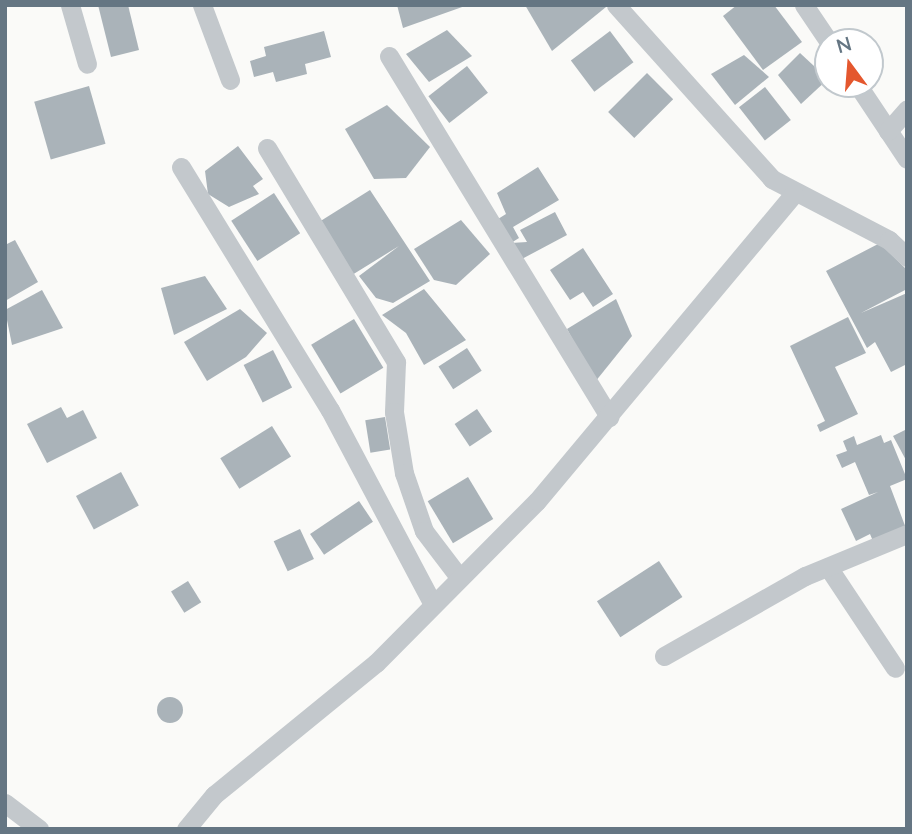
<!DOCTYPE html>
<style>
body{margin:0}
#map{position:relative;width:912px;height:834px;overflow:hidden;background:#fafaf8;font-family:Lato,sans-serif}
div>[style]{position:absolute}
.building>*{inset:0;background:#aab3b9;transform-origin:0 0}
.round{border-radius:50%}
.minor>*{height:19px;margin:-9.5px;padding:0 9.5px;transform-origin:9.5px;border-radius:9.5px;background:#c3c8cc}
span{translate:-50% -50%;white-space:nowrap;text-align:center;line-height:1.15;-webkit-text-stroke:7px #fff;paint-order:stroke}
.frame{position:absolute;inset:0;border:7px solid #657683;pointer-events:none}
.north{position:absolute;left:814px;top:28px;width:70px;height:70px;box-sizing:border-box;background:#fff;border:2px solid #c1c8cd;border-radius:50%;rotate:344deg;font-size:19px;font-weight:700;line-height:28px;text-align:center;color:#657683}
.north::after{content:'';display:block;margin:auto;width:24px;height:32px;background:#e4572e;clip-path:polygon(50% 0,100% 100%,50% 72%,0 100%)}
</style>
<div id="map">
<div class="building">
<div style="clip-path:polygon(98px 5px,128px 5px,139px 50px,111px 57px)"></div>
<div style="clip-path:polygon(397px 5px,465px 5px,465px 6px,403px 28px)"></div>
<div style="clip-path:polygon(525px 5px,604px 5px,606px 7px,552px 51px)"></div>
<div style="clip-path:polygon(737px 5px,774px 5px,802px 42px,763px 70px,723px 16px)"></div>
<div style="clip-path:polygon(447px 30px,472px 56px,429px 82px,406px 54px)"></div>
<div style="clip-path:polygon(324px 31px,331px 57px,305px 64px,307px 74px,276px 82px,273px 72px,254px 77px,250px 61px,266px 56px,264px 47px)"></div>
<div style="left:610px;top:31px;width:39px;height:49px;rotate:53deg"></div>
<div style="clip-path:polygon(800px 53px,828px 79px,801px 104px,778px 75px)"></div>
<div style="clip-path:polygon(744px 55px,769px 77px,735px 105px,711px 74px)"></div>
<div style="left:467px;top:66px;width:34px;height:49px;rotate:52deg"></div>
<div style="left:647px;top:73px;width:37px;height:55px;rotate:45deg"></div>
<div style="left:89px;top:86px;width:60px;height:57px;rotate:74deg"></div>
<div style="left:765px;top:87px;width:42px;height:33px;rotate:52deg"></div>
<div style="clip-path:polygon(387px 105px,430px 147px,406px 178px,374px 179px,345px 129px)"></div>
<div style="clip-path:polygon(238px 146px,263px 179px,253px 186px,259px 194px,229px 207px,208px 194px,205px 171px)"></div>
<div style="clip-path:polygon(538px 167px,559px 200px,513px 227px,519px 238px,511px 243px,527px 242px,520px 230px,555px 212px,567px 235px,520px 260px,498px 219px,506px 214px,497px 193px)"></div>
<div style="clip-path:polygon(370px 190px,430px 281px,393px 303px,376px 298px,359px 276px,399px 246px,352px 275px,319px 222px)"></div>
<div style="left:274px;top:193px;width:48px;height:51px;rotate:57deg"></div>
<div style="clip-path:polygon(461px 220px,490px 254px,456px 285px,434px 280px,414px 249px)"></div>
<div style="clip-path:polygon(15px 240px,38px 282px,5px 301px,5px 245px)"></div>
<div style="clip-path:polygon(880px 243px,907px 270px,907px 289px,861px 313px,907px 293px,907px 364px,891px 372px,875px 342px,867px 348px,826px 271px)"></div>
<div style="clip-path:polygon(583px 248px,613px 294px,593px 307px,583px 292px,570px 300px,550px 270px)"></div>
<div style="clip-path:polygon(205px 276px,227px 309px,174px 335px,161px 288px)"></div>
<div style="clip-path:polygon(424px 289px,466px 340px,424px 365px,406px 333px,382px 315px)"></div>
<div style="clip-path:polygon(42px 290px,63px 328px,12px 345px,5px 310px)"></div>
<div style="clip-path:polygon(616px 299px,632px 336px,595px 382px,567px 329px)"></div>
<div style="clip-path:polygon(240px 309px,267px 333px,246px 357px,207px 381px,184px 342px)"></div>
<div style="clip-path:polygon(848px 317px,866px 353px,835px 367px,858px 414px,820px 432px,817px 425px,825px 421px,790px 346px)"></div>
<div style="left:354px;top:319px;width:57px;height:50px;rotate:59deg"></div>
<div style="left:467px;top:348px;width:27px;height:34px;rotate:57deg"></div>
<div style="left:273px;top:350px;width:42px;height:33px;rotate:63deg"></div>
<div style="clip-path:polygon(61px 407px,67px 418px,83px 410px,97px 438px,47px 463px,27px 424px)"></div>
<div style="left:477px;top:409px;width:27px;height:27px;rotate:56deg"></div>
<div style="left:385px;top:417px;width:33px;height:20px;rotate:81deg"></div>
<div style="left:272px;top:426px;width:36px;height:61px;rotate:58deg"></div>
<div style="clip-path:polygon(907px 429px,907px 462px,893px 436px)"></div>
<div style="clip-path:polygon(881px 435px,884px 443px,891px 440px,907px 479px,890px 486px,907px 531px,875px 546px,870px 534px,856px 541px,841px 509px,878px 492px,869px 495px,855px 462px,842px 468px,836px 455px,847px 451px,843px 441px,854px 436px,857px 445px)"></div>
<div style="left:121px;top:472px;width:38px;height:51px;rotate:62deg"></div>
<div style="left:468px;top:477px;width:49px;height:47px;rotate:59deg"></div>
<div style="left:359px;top:501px;width:25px;height:59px;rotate:56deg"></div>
<div style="left:300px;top:529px;width:33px;height:29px;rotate:65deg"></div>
<div style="left:659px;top:561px;width:43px;height:74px;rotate:57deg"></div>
<div style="left:188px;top:581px;width:25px;height:20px;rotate:58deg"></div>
<div class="round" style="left:157px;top:697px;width:26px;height:26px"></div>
</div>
<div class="minor">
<div style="left:70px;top:5px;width:61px;rotate:73.9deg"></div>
<div style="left:202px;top:5px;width:80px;rotate:69.5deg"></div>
<div style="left:616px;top:5px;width:234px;rotate:48.1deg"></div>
<div style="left:772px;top:179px;width:132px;rotate:27.5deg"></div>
<div style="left:889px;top:240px;width:25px;rotate:43deg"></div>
<div style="left:804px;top:5px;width:45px;rotate:56deg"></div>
<div style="left:389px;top:56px;width:423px;rotate:58.6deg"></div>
<div style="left:857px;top:84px;width:90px;rotate:56.3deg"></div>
<div style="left:888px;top:131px;width:29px;rotate:-49deg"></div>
<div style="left:267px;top:148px;width:250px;rotate:58.9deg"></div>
<div style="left:396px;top:362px;width:50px;rotate:92.3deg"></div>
<div style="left:394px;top:412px;width:62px;rotate:80.7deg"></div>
<div style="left:404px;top:473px;width:61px;rotate:71deg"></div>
<div style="left:424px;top:531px;width:58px;rotate:52.7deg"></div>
<div style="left:181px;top:167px;width:285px;rotate:58.5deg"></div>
<div style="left:330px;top:410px;width:218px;rotate:62.1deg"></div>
<div style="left:828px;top:567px;width:121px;rotate:56.4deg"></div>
<div style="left:664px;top:656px;width:162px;rotate:-29.6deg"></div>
<div style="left:805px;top:576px;width:110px;rotate:-22.4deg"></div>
<div style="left:5px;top:803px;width:43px;rotate:37.4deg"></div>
<div style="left:186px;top:829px;width:44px;rotate:-50.5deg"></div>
<div style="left:214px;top:795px;width:209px;rotate:-39.2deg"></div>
<div style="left:376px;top:663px;width:228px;rotate:-45.2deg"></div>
<div style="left:537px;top:501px;width:400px;rotate:-50.1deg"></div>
</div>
<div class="frame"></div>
<div class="north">N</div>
</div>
